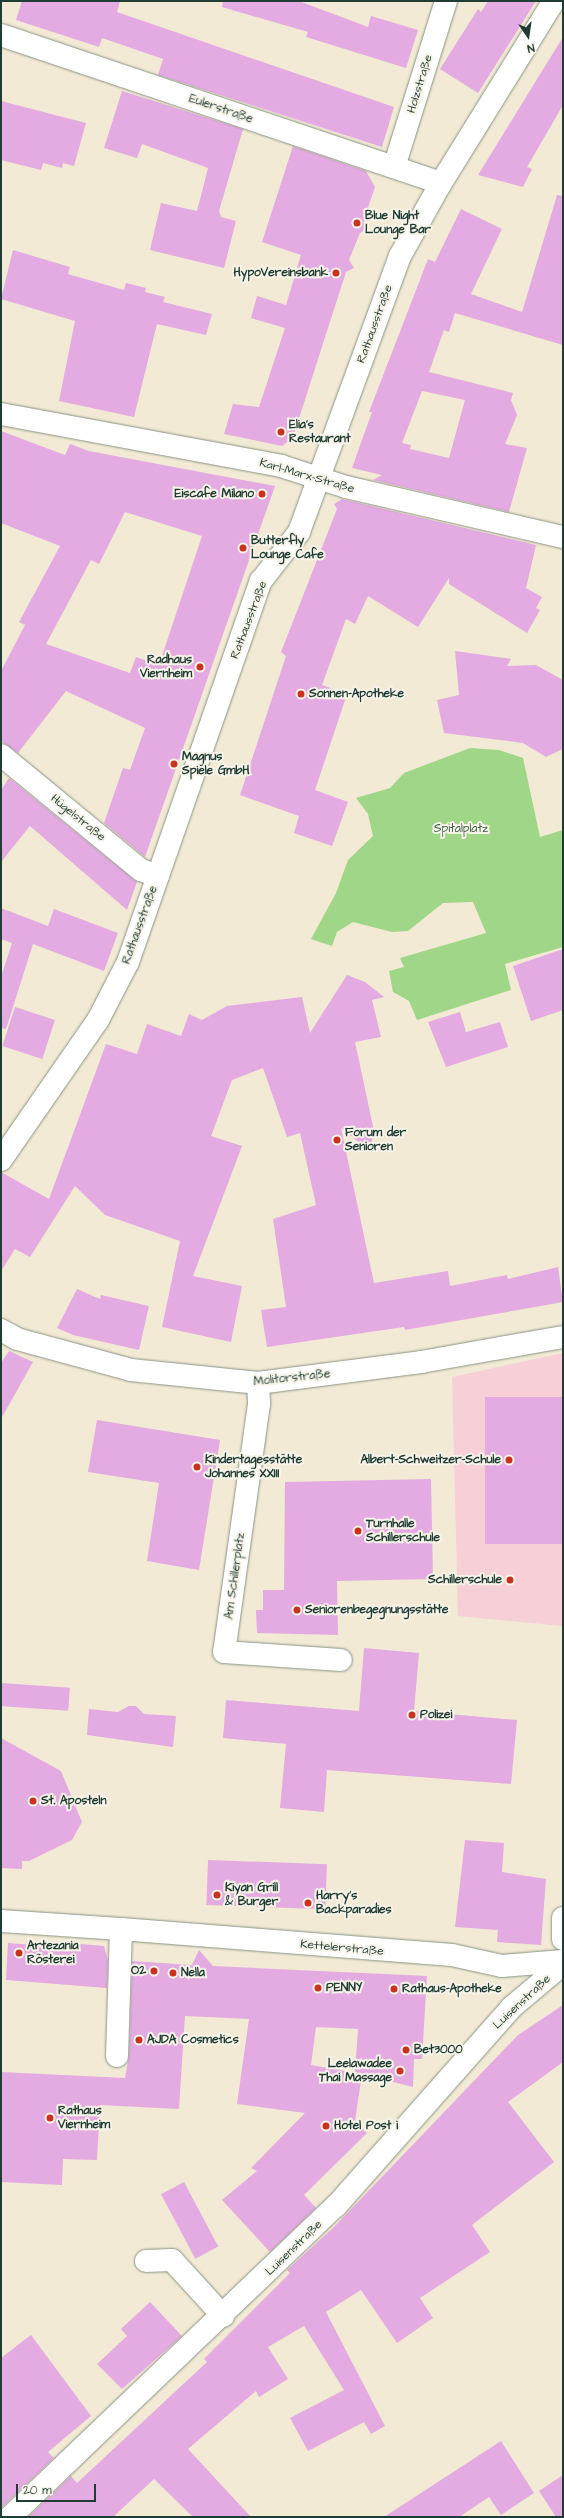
<!DOCTYPE html>
<meta charset="utf-8">
<style>
body{margin:0}
#map{position:relative;width:564px;height:2518px;overflow:hidden;background:#f2ead4;font-family:"Architects Daughter",sans-serif}
div>[style]{position:absolute}
.built>*{inset:0;background:#f6cfd7}
.green>*{inset:0;background:#a0d687}
.building>*{inset:0;background:#e3abe1;transform-origin:0 0}
.roads{filter:drop-shadow(0 0 1px #889484) drop-shadow(0 0 1px #889484)}
.street>*{height:22px;margin:-11px;padding:0 11px;transform-origin:11px;border-radius:11px;background:#fff}
.dots>*{width:11px;height:11px;translate:-50% -50%;box-sizing:border-box;border:2px solid #f7f3e8;border-radius:50%}
span{translate:-50% -50%;white-space:nowrap;text-align:center;line-height:1.15;-webkit-text-stroke:4px #f7f3e8;paint-order:stroke}
.street-label{font-size:12px;color:#1f3d34}
.poi-label{font-size:12px;color:#1f3d34;font-weight:700}
.left{translate:0 -50%;text-align:left}
.right{translate:-100% -50%;text-align:right}
.park-label{font-size:12px;color:#395c45}
.frame{position:absolute;inset:0;border:2px solid #1f3d34;pointer-events:none}
.north{position:absolute;left:508px;top:16px;width:40px;height:40px;-webkit-text-stroke:3px #f7f3e8;paint-order:stroke;rotate:167deg;font-size:11px;font-weight:700;line-height:16px;text-align:center;color:#1f3d34}
.north::after{content:'';display:block;margin:auto;width:14px;height:18px;background:#1f3d34;clip-path:polygon(50% 0,100% 100%,50% 72%,0 100%)}
.scale{position:absolute;left:16px;top:2484px;width:80px;height:18px;box-sizing:border-box;border:2px solid #1f3d34;border-top:0;padding-left:5px;font-size:12px;line-height:14px;white-space:nowrap;color:#1f3d34;-webkit-text-stroke:3px #f7f3e8;paint-order:stroke}
</style>
<div id="map">
<div class="built">
<div style="clip-path:polygon(563px 1353px,563px 1626px,458px 1616px,452px 1377px)"></div>
</div>
<div class="green">
<div style="clip-path:polygon(470px 748px,499px 750px,523px 758px,540px 837px,563px 830px,563px 947px,505px 964px,511px 990px,417px 1020px,409px 1001px,393px 992px,389px 971px,404px 967px,400px 958px,486px 933px,473px 902px,443px 903px,408px 931px,392px 932px,353px 922px,337px 932px,332px 946px,311px 939px,336px 893px,348px 860px,373px 836px,368px 814px,356px 798px,390px 788px,404px 773px)"></div>
</div>
<div class="building">
<div style="clip-path:polygon(22px 1px,120px 1px,117px 12px,394px 107px,382px 147px,158px 75px,163px 59px,102px 38px,99px 47px,16px 20px)"></div>
<div style="clip-path:polygon(223px 1px,299px 1px,368px 27px,371px 16px,418px 30px,406px 68px,306px 37px,308px 32px,222px 7px)"></div>
<div style="clip-path:polygon(488px 1px,536px 1px,478px 93px,440px 69px,478px 9px,481px 12px)"></div>
<div style="clip-path:polygon(563px 37px,563px 105px,527px 167px,532px 169px,523px 187px,478px 175px)"></div>
<div style="clip-path:polygon(122px 91px,243px 129px,219px 211px,221px 217px,236px 221px,224px 268px,150px 250px,161px 203px,197px 211px,208px 168px,142px 144px,137px 158px,104px 148px)"></div>
<div style="clip-path:polygon(1px 101px,86px 123px,74px 166px,63px 163px,62px 168px,43px 163px,41px 170px,1px 160px)"></div>
<div style="clip-path:polygon(293px 146px,366px 171px,375px 187px,364px 219px,367px 229px,360px 233px,349px 260px,354px 268px,346px 272px,293px 437px,282px 446px,224px 434px,233px 404px,259px 407px,285px 328px,251px 318px,257px 296px,286px 305px,301px 255px,262px 242px)"></div>
<div style="clip-path:polygon(evenodd,557px 195px,563px 196px,563px 345px,455px 313px,449px 332px,444px 330px,429px 372px,513px 393px,511px 400px,517px 415px,505px 444px,527px 448px,509px 512px,373px 480px,382px 475px,352px 468px,372px 412px,369px 412px,428px 259px,435px 262px,461px 209px,502px 229px,471px 294px,522px 312px,557px 195px,422px 391px,465px 400px,449px 458px,410px 449px,411px 445px,402px 443px,422px 391px)"></div>
<div style="clip-path:polygon(13px 250px,70px 267px,68px 274px,124px 290px,126px 283px,146px 288px,145px 292px,165px 297px,163px 302px,212px 314px,206px 335px,157px 324px,134px 417px,59px 401px,75px 321px,1px 299px)"></div>
<div style="clip-path:polygon(evenodd,1px 431px,65px 455px,70px 444px,89px 451px,275px 486px,145px 857px,104px 823px,123px 768px,130px 770px,145px 728px,66px 691px,18px 753px,1px 741px,1px 671px,25px 625px,19px 622px,60px 546px,1px 523px,1px 431px,125px 512px,202px 536px,159px 665px,136px 657px,130px 673px,46px 644px,91px 560px,99px 564px,125px 512px)"></div>
<div style="clip-path:polygon(342px 499px,536px 545px,526px 588px,542px 597px,536px 608px,540px 610px,527px 633px,449px 584px,449px 578px,418px 627px,368px 596px,355px 624px,346px 619px,322px 685px,347px 694px,315px 790px,348px 802px,332px 846px,294px 833px,299px 816px,240px 795px,286px 656px,281px 652px,337px 509px,334px 504px)"></div>
<div style="clip-path:polygon(455px 651px,511px 659px,507px 666px,536px 665px,563px 680px,563px 749px,546px 757px,523px 743px,444px 733px,437px 700px,459px 695px)"></div>
<div style="clip-path:polygon(9px 778px,137px 882px,127px 910px,30px 826px,1px 862px,1px 790px)"></div>
<div style="clip-path:polygon(1px 908px,48px 926px,54px 909px,118px 933px,104px 971px,33px 944px,6px 1029px,1px 1028px,1px 977px,12px 943px,1px 939px)"></div>
<div style="clip-path:polygon(563px 949px,563px 1010px,531px 1021px,513px 966px)"></div>
<div style="clip-path:polygon(347px 975px,365px 982px,384px 997px,372px 1000px,381px 1037px,355px 1042px,374px 1131px,370px 1151px,341px 1128px,374px 1283px,448px 1271px,450px 1286px,507px 1275px,508px 1279px,558px 1267px,563px 1302px,405px 1330px,404px 1327px,267px 1347px,261px 1310px,286px 1307px,273px 1219px,316px 1205px,300px 1133px,287px 1137px,263px 1068px,232px 1080px,211px 1136px,242px 1146px,193px 1276px,242px 1286px,231px 1342px,162px 1327px,180px 1241px,105px 1215px,75px 1186px,30px 1257px,15px 1249px,1px 1271px,1px 1172px,49px 1199px,106px 1044px,137px 1054px,147px 1024px,181px 1036px,189px 1014px,202px 1020px,227px 1006px,302px 997px,310px 1033px)"></div>
<div style="left:15px;top:1007px;width:42px;height:41px;rotate:18deg"></div>
<div style="clip-path:polygon(460px 1012px,466px 1032px,500px 1022px,508px 1047px,446px 1067px,428px 1022px)"></div>
<div style="clip-path:polygon(77px 1289px,100px 1299px,101px 1295px,149px 1306px,139px 1350px,73px 1335px,57px 1328px)"></div>
<div style="clip-path:polygon(9px 1351px,33px 1362px,1px 1419px,1px 1363px)"></div>
<div style="left:563px;top:1397px;width:147px;height:78px;rotate:90deg"></div>
<div style="clip-path:polygon(97px 1420px,220px 1440px,199px 1570px,147px 1561px,159px 1483px,88px 1472px)"></div>
<div style="clip-path:polygon(431px 1479px,433px 1579px,337px 1581px,338px 1635px,257px 1633px,256px 1610px,263px 1610px,263px 1590px,284px 1590px,285px 1482px)"></div>
<div style="clip-path:polygon(364px 1648px,419px 1653px,414px 1711px,517px 1720px,511px 1784px,327px 1770px,324px 1812px,280px 1808px,286px 1744px,223px 1738px,226px 1700px,359px 1711px)"></div>
<div style="left:1px;top:1683px;width:69px;height:23px;rotate:4deg"></div>
<div style="clip-path:polygon(129px 1706px,136px 1706px,144px 1714px,176px 1716px,173px 1747px,87px 1735px,89px 1709px,118px 1712px)"></div>
<div style="clip-path:polygon(1px 1738px,61px 1771px,82px 1822px,72px 1840px,29px 1861px,22px 1861px,22px 1869px,1px 1868px)"></div>
<div style="clip-path:polygon(465px 1840px,504px 1843px,502px 1872px,546px 1879px,541px 1945px,497px 1942px,498px 1930px,455px 1927px)"></div>
<div style="left:208px;top:1860px;width:119px;height:45px;rotate:2deg"></div>
<div style="clip-path:polygon(58px 1942px,104px 1946px,108px 1960px,107px 1988px,6px 1980px,8px 1943px,57px 1947px)"></div>
<div style="clip-path:polygon(evenodd,199px 1950px,213px 1966px,427px 1976px,422px 2059px,414px 2059px,413px 2087px,362px 2074px,355px 2121px,367px 2133px,304px 2195px,316px 2208px,270px 2252px,222px 2200px,257px 2171px,251px 2168px,305px 2113px,237px 2104px,249px 2019px,185px 2016px,179px 2109px,100px 2105px,97px 2160px,63px 2159px,62px 2185px,1px 2182px,1px 2072px,125px 2078px,129px 2056px,132px 1961px,192px 1965px,199px 1950px,316px 2027px,358px 2029px,355px 2072px,362px 2074px,311px 2065px,316px 2027px)"></div>
<div style="clip-path:polygon(563px 2005px,563px 2062px,508px 2102px,554px 2162px,472px 2225px,490px 2252px,420px 2298px,433px 2318px,397px 2343px,361px 2290px,326px 2312px,385px 2426px,371px 2434px,364px 2422px,308px 2451px,290px 2418px,344px 2390px,304px 2326px,268px 2347px,288px 2379px,259px 2397px,256px 2391px,188px 2449px,251px 2517px,193px 2517px,154px 2479px,113px 2517px,28px 2517px,71px 2476px,77px 2483px,207px 2362px,204px 2359px,290px 2273px,287px 2270px,334px 2227px,518px 2035px)"></div>
<div style="left:184px;top:2182px;width:73px;height:26px;rotate:62deg"></div>
<div style="clip-path:polygon(150px 2302px,182px 2336px,122px 2389px,97px 2364px,127px 2336px,121px 2329px)"></div>
<div style="clip-path:polygon(31px 2335px,91px 2416px,48px 2452px,54px 2458px,1px 2508px,1px 2358px)"></div>
<div style="clip-path:polygon(501px 2441px,534px 2493px,501px 2515px,489px 2497px,459px 2517px,384px 2517px)"></div>
<div style="clip-path:polygon(563px 2475px,563px 2517px,556px 2517px,539px 2491px)"></div>
</div>
<div class="roads">
<div class="street">
<div style="left:1px;top:35px;width:464px;rotate:18.6deg"></div>
<div style="left:394px;top:167px;width:174px;rotate:-72.6deg"></div>
<div style="left:1px;top:414px;width:285px;rotate:10.5deg"></div>
<div style="left:281px;top:466px;width:68px;rotate:17.9deg"></div>
<div style="left:346px;top:487px;width:223px;rotate:13deg"></div>
<div style="left:1px;top:755px;width:181px;rotate:39.4deg"></div>
<div style="left:141px;top:870px;width:18px;rotate:19deg"></div>
<div style="left:1px;top:1160px;width:170px;rotate:-55.3deg"></div>
<div style="left:98px;top:1020px;width:65px;rotate:-62.7deg"></div>
<div style="left:128px;top:962px;width:404px;rotate:-70.8deg"></div>
<div style="left:261px;top:581px;width:62px;rotate:-52.2deg"></div>
<div style="left:299px;top:532px;width:294px;rotate:-69.9deg"></div>
<div style="left:400px;top:256px;width:84px;rotate:-60.7deg"></div>
<div style="left:441px;top:183px;width:214px;rotate:-58.2deg"></div>
<div style="left:1px;top:1330px;width:18px;rotate:29deg"></div>
<div style="left:17px;top:1339px;width:118px;rotate:15.2deg"></div>
<div style="left:131px;top:1370px;width:128px;rotate:5.8deg"></div>
<div style="left:258px;top:1383px;width:164px;rotate:-7.3deg"></div>
<div style="left:421px;top:1362px;width:144px;rotate:-10deg"></div>
<div style="left:258px;top:1383px;width:21px;rotate:87deg"></div>
<div style="left:259px;top:1404px;width:250px;rotate:98deg"></div>
<div style="left:224px;top:1652px;width:117px;rotate:3.9deg"></div>
<div style="left:563px;top:1918px;width:21px;rotate:90deg"></div>
<div style="left:1px;top:1921px;width:120px;rotate:3.8deg"></div>
<div style="left:117px;top:2056px;width:127px;rotate:-88.2deg"></div>
<div style="left:121px;top:1929px;width:332px;rotate:4.5deg"></div>
<div style="left:452px;top:1955px;width:51px;rotate:12.4deg"></div>
<div style="left:502px;top:1966px;width:61px;rotate:-4.7deg"></div>
<div style="left:146px;top:2261px;width:26px;rotate:-2deg"></div>
<div style="left:172px;top:2260px;width:76px;rotate:47.7deg"></div>
<div style="left:10px;top:2517px;width:451px;rotate:-43.7deg"></div>
<div style="left:336px;top:2206px;width:266px;rotate:-48.5deg"></div>
<div style="left:512px;top:2007px;width:67px;rotate:-40.1deg"></div>
</div>
</div>
<div class="dots">
<div style="left:357px;top:223px;background:#c8321e"></div>
<div style="left:336px;top:273px;background:#c8321e"></div>
<div style="left:281px;top:432px;background:#c8321e"></div>
<div style="left:262px;top:494px;background:#c8321e"></div>
<div style="left:243px;top:548px;background:#c8321e"></div>
<div style="left:200px;top:667px;background:#c8321e"></div>
<div style="left:301px;top:694px;background:#c8321e"></div>
<div style="left:174px;top:764px;background:#c8321e"></div>
<div style="left:337px;top:1140px;background:#c8321e"></div>
<div style="left:509px;top:1460px;background:#c8321e"></div>
<div style="left:197px;top:1467px;background:#c8321e"></div>
<div style="left:358px;top:1531px;background:#c8321e"></div>
<div style="left:510px;top:1580px;background:#c8321e"></div>
<div style="left:297px;top:1610px;background:#c8321e"></div>
<div style="left:412px;top:1715px;background:#c8321e"></div>
<div style="left:33px;top:1801px;background:#c8321e"></div>
<div style="left:217px;top:1895px;background:#c8321e"></div>
<div style="left:308px;top:1903px;background:#c8321e"></div>
<div style="left:19px;top:1953px;background:#c8321e"></div>
<div style="left:154px;top:1971px;background:#c8321e"></div>
<div style="left:173px;top:1973px;background:#c8321e"></div>
<div style="left:318px;top:1988px;background:#c8321e"></div>
<div style="left:394px;top:1989px;background:#c8321e"></div>
<div style="left:139px;top:2040px;background:#c8321e"></div>
<div style="left:406px;top:2050px;background:#c8321e"></div>
<div style="left:400px;top:2071px;background:#c8321e"></div>
<div style="left:50px;top:2118px;background:#c8321e"></div>
<div style="left:326px;top:2126px;background:#c8321e"></div>
</div>
<div class="street-label">
<span style="left:420px;top:84px;rotate:-73deg">Holzstraße</span>
<span style="left:221px;top:109px;rotate:19deg">Eulerstraße</span>
<span style="left:375px;top:324px;rotate:-70deg">Rathausstraße</span>
<span style="left:307px;top:476px;rotate:16deg">Karl-Marx-Straße</span>
<span style="left:249px;top:620px;rotate:-69deg">Rathausstraße</span>
<span style="left:78px;top:818px;rotate:39deg">Hügelstraße</span>
<span style="left:140px;top:925px;rotate:-70deg">Rathausstraße</span>
<span style="left:292px;top:1378px;rotate:-6deg">Molitorstraße</span>
<span style="left:235px;top:1576px;rotate:-82deg">Am Schillerplatz</span>
<span style="left:342px;top:1948px;rotate:5deg">Kettelerstraße</span>
<span style="left:522px;top:2002px;rotate:-43deg">Luisenstraße</span>
<span style="left:294px;top:2248px;rotate:-44deg">Luisenstraße</span>
</div>
<div class="poi-label">
<span class="left" style="left:365px;top:223px">Blue Night<br>Lounge Bar</span>
<span class="right" style="left:328px;top:273px">HypoVereinsbank</span>
<span class="left" style="left:289px;top:432px">Elia's<br>Restaurant</span>
<span class="right" style="left:254px;top:494px">Eiscafe Milano</span>
<span class="left" style="left:251px;top:548px">Butterfly<br>Lounge Cafe</span>
<span class="right" style="left:192px;top:667px">Radhaus<br>Viernheim</span>
<span class="left" style="left:309px;top:694px">Sonnen-Apotheke</span>
<span class="left" style="left:182px;top:764px">Magnus<br>Spiele GmbH</span>
<span class="left" style="left:345px;top:1140px">Forum der<br>Senioren</span>
<span class="left" style="left:205px;top:1467px">Kindertagesstätte<br>Johannes XXIII</span>
<span class="right" style="left:501px;top:1460px">Albert-Schweitzer-Schule</span>
<span class="left" style="left:366px;top:1531px">Turnhalle<br>Schillerschule</span>
<span class="right" style="left:502px;top:1580px">Schillerschule</span>
<span class="left" style="left:305px;top:1610px">Seniorenbegegnungsstätte</span>
<span class="left" style="left:420px;top:1715px">Polizei</span>
<span class="left" style="left:41px;top:1801px">St. Aposteln</span>
<span class="left" style="left:225px;top:1895px">Kiyan Grill<br>&amp; Burger</span>
<span class="left" style="left:316px;top:1903px">Harry's<br>Backparadies</span>
<span class="left" style="left:27px;top:1953px">Artezania<br>Rösterei</span>
<span class="right" style="left:146px;top:1971px">O2</span>
<span class="left" style="left:181px;top:1973px">Nella</span>
<span class="left" style="left:326px;top:1988px">PENNY</span>
<span class="left" style="left:402px;top:1989px">Rathaus-Apotheke</span>
<span class="left" style="left:147px;top:2040px">AJDA Cosmetics</span>
<span class="left" style="left:414px;top:2050px">Bet3000</span>
<span class="right" style="left:392px;top:2071px">Leelawadee<br>Thai Massage</span>
<span class="left" style="left:58px;top:2118px">Rathaus<br>Viernheim</span>
<span class="left" style="left:334px;top:2126px">Hotel Post i</span>
</div>
<div class="park-label">
<span style="left:461px;top:829px">Spitalplatz</span>
</div>
<div class="frame"></div>
<div class="north">N</div>
<div class="scale">20 m</div>
</div>
